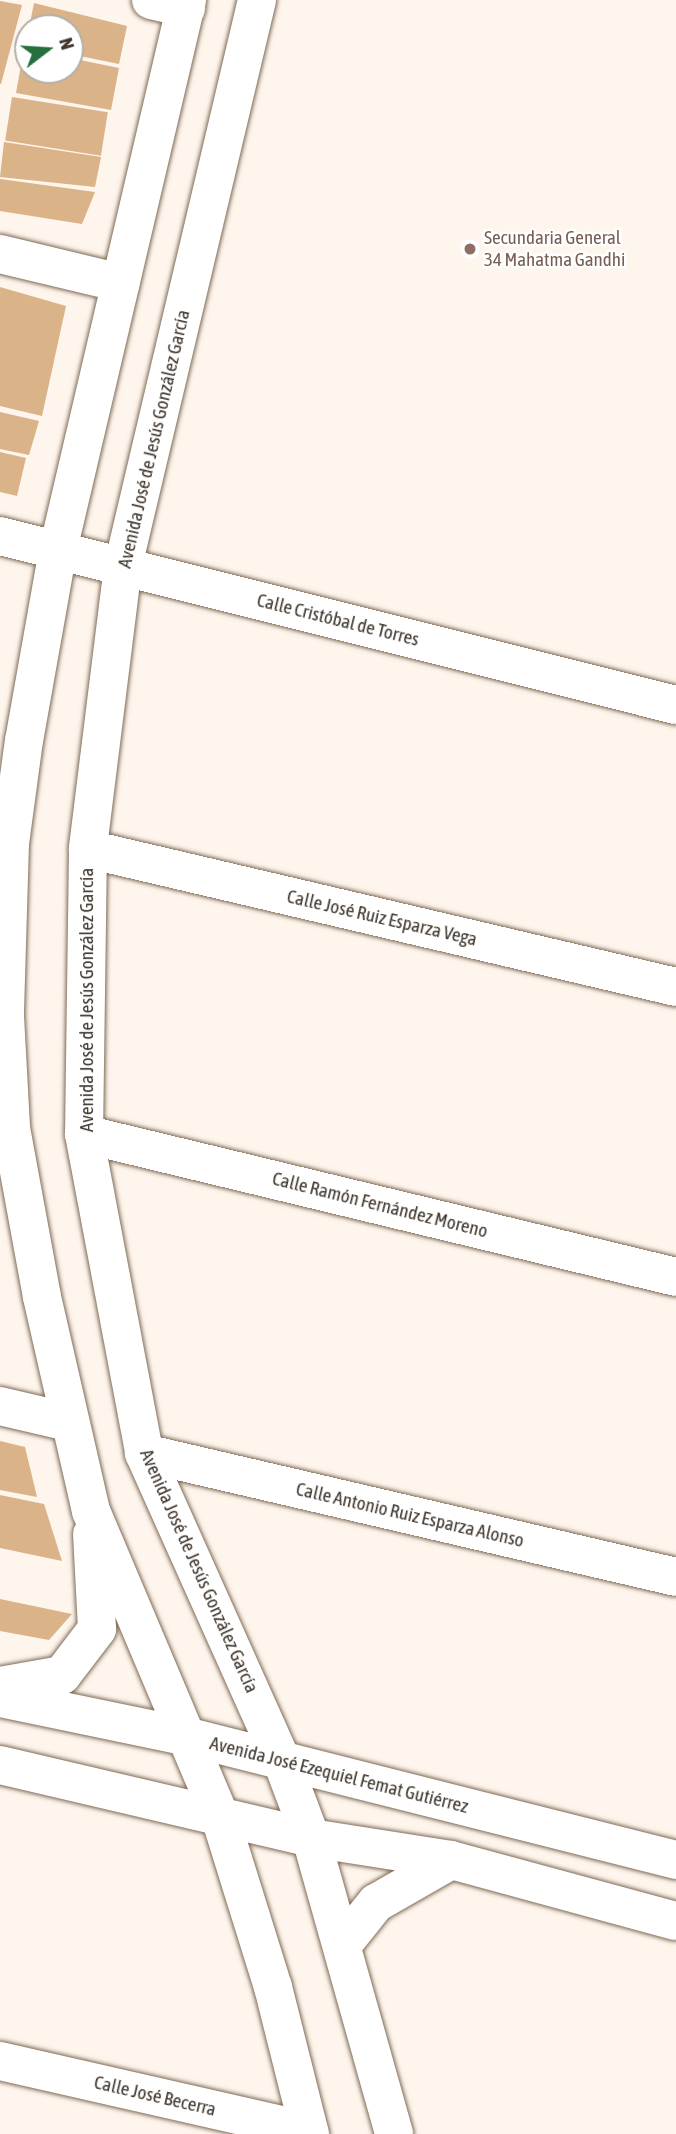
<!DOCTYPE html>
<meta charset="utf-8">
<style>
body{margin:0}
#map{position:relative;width:676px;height:2134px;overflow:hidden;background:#fef5ec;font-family:"Asap Condensed",sans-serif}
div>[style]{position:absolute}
.building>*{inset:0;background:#dab389;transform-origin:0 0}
.roads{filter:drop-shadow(0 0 2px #7e6a55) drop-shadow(0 0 2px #7e6a55)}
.minor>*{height:38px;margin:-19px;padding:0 19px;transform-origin:19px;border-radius:19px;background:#fff}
.tertiary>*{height:38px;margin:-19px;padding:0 19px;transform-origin:19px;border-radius:19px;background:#fff}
.dots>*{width:19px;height:19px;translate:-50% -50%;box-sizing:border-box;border:4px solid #fff;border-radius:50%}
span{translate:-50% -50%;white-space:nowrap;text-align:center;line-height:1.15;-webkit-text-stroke:5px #fff;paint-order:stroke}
.education-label{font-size:19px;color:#785e54}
.left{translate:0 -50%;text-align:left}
.street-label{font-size:19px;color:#3f362d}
.north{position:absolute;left:14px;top:14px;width:70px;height:70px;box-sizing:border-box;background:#fff;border:2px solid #b2afab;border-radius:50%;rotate:73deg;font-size:19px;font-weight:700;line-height:28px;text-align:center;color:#3f362d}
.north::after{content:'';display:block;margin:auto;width:24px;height:32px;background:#26703d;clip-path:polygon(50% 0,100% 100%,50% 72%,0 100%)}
</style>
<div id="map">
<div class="building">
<div style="clip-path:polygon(0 1px,22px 5px,1px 84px,0 84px)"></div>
<div style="clip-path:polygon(34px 3px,127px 26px,119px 64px,70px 54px,70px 28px,29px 28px)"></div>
<div style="clip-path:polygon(24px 48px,28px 49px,28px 70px,70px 70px,70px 58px,119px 68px,111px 110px,16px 93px)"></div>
<div style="left:12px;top:97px;width:97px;height:44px;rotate:9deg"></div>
<div style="clip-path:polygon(4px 142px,101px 157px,95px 187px,0 177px)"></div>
<div style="clip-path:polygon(0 179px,95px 192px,82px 224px,0 211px)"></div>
<div style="clip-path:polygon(0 287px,66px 306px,42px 416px,0 406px)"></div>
<div style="clip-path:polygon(0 412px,39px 421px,29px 455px,0 449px)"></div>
<div style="clip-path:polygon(0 452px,26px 458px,17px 496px,0 492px)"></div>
<div style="clip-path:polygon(0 1441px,25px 1447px,37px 1497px,0 1490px)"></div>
<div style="clip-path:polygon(0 1495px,44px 1504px,62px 1561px,0 1548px)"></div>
<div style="clip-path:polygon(0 1599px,72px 1614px,49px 1640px,0 1631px)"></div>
</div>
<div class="roads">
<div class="minor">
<div style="left:151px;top:0;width:36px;rotate:13deg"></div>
<div style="left:0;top:254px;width:124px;rotate:13.5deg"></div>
<div style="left:0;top:536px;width:697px;rotate:14.04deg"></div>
<div style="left:88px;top:849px;width:604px;rotate:13.21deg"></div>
<div style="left:84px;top:1134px;width:609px;rotate:13.58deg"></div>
<div style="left:0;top:1406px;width:71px;rotate:13.1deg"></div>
<div style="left:144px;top:1453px;width:546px;rotate:13.12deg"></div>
<div style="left:0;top:2061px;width:317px;rotate:12.8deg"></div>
</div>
<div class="tertiary">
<div style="left:187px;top:0;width:565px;rotate:103.2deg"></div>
<div style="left:58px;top:550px;width:193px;rotate:100.1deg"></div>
<div style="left:24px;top:740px;width:104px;rotate:97.7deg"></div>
<div style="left:10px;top:843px;width:173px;rotate:91.7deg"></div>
<div style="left:5px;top:1016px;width:112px;rotate:86.9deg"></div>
<div style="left:11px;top:1128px;width:172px;rotate:79.6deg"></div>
<div style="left:42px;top:1297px;width:220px;rotate:77.1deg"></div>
<div style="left:91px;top:1511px;width:332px;rotate:67.1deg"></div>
<div style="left:220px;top:1817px;width:178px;rotate:72.7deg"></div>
<div style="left:273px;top:1987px;width:152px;rotate:75.9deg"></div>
<div style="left:257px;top:0;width:582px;rotate:103.32deg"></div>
<div style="left:123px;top:566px;width:285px;rotate:97.1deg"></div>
<div style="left:88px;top:849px;width:285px;rotate:90.8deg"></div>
<div style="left:84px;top:1134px;width:325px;rotate:79.3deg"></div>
<div style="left:144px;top:1453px;width:338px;rotate:65.9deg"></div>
<div style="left:282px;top:1761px;width:82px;rotate:69.4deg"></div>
<div style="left:311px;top:1838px;width:307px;rotate:74.3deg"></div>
<div style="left:0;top:1686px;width:63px;rotate:-10.1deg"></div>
<div style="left:62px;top:1675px;width:58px;rotate:-52.7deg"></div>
<div style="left:97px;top:1629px;width:95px;rotate:-93deg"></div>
<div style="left:0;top:1698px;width:193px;rotate:11.7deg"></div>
<div style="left:189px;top:1737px;width:502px;rotate:14.17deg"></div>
<div style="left:0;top:1765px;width:319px;rotate:13.2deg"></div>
<div style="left:311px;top:1838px;width:142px;rotate:8.9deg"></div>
<div style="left:451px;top:1860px;width:233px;rotate:15.2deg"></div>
<div style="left:343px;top:1944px;width:53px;rotate:-51.2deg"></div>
<div style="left:376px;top:1903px;width:86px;rotate:-29.8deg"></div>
</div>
</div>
<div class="dots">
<div style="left:470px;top:249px;background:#8d6e63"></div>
</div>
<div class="education-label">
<span class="left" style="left:484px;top:249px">Secundaria General<br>34 Mahatma Gandhi</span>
</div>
<div class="street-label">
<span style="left:154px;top:439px;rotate:-77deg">Avenida José de Jesús González García</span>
<span style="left:338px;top:620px;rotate:14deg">Calle Cristóbal de Torres</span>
<span style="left:382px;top:918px;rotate:13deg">Calle José Ruiz Esparza Vega</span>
<span style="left:87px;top:1000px;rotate:-90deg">Avenida José de Jesús González García</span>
<span style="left:380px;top:1205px;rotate:14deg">Calle Ramón Fernández Moreno</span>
<span style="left:410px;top:1515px;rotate:13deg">Calle Antonio Ruiz Esparza Alonso</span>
<span style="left:199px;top:1571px;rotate:66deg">Avenida José de Jesús González García</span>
<span style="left:339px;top:1775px;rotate:14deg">Avenida José Ezequiel Femat Gutiérrez</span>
<span style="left:155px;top:2096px;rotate:13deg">Calle José Becerra</span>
</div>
<div class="north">N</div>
</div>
